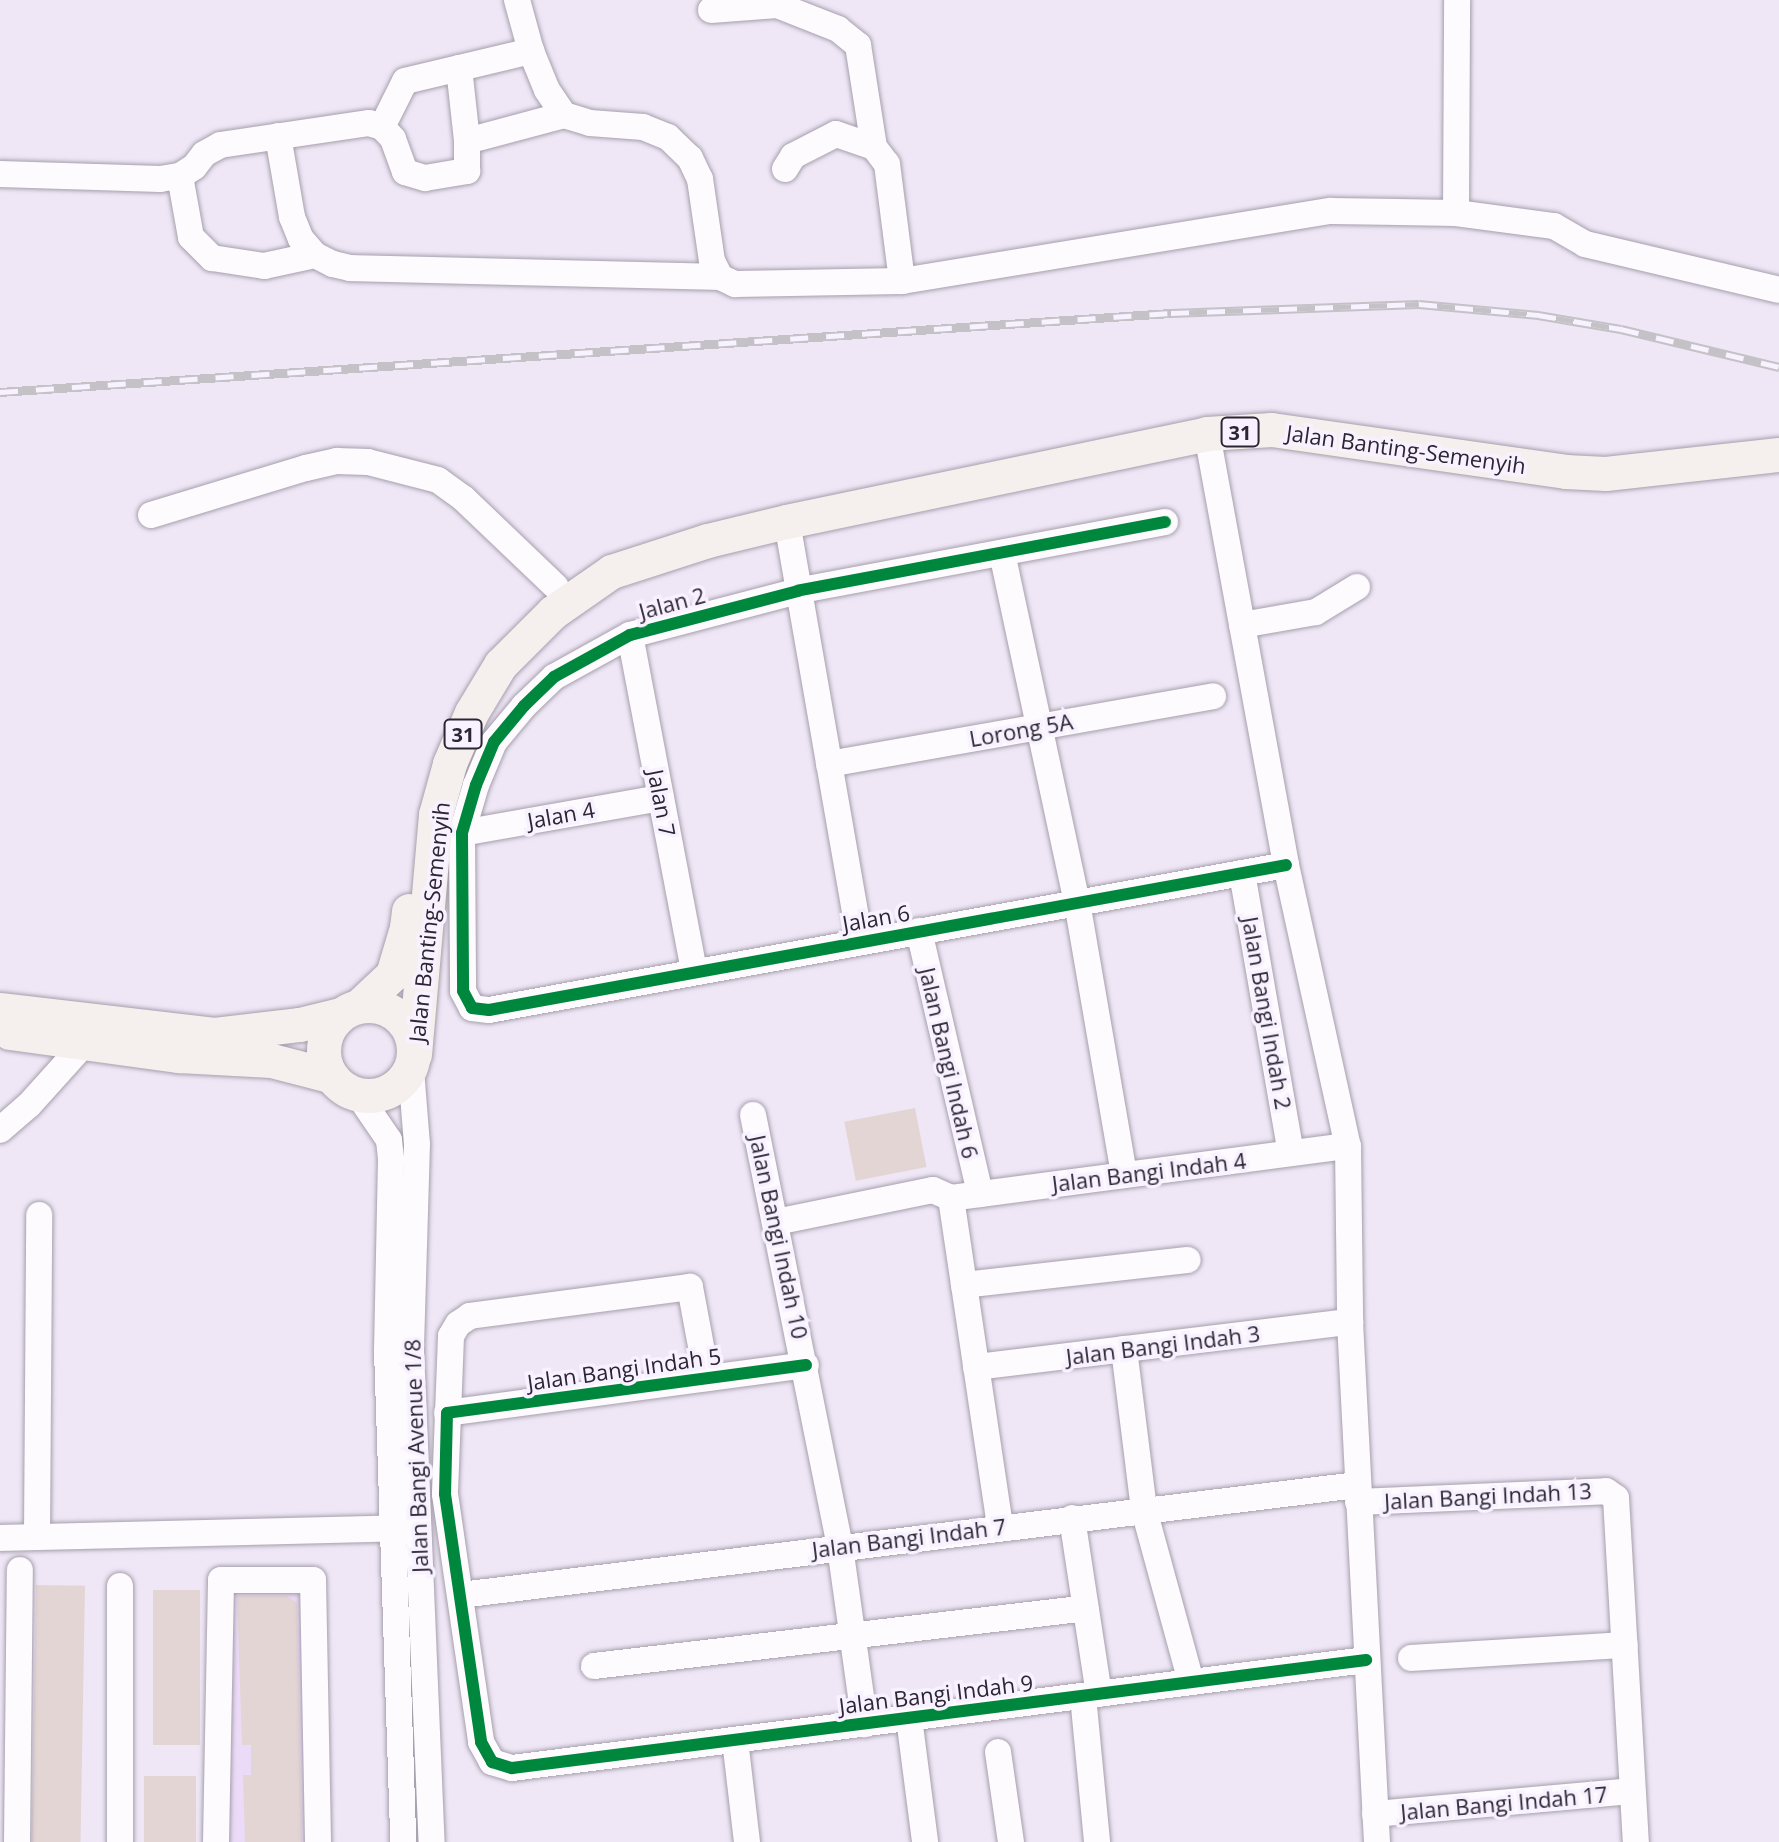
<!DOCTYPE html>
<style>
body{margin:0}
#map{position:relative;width:1779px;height:1842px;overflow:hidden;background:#efe7f6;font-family:"Open Sans",sans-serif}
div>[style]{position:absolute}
.built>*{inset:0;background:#ebdbf8}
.building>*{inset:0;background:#e3d5d4;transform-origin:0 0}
.roads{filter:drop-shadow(0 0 2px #a69fac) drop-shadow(0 0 2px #a69fac)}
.minor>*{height:26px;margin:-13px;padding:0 13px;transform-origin:13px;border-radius:13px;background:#fdfbfe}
.major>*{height:34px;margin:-17px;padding:0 17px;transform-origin:17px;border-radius:17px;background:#f5f0ee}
.major>.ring{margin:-17px;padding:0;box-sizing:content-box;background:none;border:34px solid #f5f0ee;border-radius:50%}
.rail>*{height:9px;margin-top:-4.5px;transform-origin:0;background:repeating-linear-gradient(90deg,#f8f1ff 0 18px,#c5c2c7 0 36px);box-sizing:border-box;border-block:2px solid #c5c2c7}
.cycleway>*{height:12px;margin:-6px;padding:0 6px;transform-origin:6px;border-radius:6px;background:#00873e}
span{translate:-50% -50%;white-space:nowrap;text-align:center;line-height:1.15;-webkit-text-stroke:7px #f8f1ff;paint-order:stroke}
.shield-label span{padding:2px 6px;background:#f8f1ff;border:2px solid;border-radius:6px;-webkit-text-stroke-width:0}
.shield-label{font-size:20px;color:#2c2532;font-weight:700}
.street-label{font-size:22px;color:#2c2532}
</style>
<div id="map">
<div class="built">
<div style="clip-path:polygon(230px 1587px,305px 1588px,312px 1842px,225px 1842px)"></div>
</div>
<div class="building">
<div style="left:915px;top:1108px;width:60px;height:72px;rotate:79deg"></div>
<div style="left:36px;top:1585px;width:49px;height:257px;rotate:1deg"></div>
<div style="left:153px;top:1590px;width:47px;height:155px"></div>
<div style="clip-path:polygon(237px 1596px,287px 1596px,297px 1603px,302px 1842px,245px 1842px,243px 1775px,251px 1775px,251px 1745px,242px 1745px)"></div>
<div style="left:144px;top:1776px;width:52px;height:66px"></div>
</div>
<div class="roads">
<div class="minor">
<div style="left:517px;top:0;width:53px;rotate:74.6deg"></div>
<div style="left:531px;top:51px;width:42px;rotate:67.7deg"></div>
<div style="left:547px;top:90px;width:30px;rotate:56deg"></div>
<div style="left:564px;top:115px;width:27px;rotate:17deg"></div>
<div style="left:590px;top:123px;width:53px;rotate:4.3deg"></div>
<div style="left:643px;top:127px;width:27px;rotate:22deg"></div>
<div style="left:668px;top:137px;width:30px;rotate:44deg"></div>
<div style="left:690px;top:158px;width:23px;rotate:65deg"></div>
<div style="left:700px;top:179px;width:83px;rotate:81.7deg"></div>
<div style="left:712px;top:261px;width:18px;rotate:63deg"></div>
<div style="left:720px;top:277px;width:17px;rotate:25deg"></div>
<div style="left:735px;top:284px;width:167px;rotate:-1deg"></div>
<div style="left:902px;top:281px;width:435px;rotate:-9.3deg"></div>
<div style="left:1331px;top:211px;width:125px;rotate:0.9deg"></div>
<div style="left:1456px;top:213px;width:99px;rotate:7.6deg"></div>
<div style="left:1554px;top:226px;width:36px;rotate:30deg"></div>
<div style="left:1585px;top:244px;width:199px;rotate:13.3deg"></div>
<div style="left:711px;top:10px;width:66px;rotate:-4.3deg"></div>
<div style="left:777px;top:5px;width:66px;rotate:21.5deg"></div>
<div style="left:838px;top:29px;width:26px;rotate:39deg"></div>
<div style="left:858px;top:45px;width:103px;rotate:81.1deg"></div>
<div style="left:459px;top:68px;width:73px;rotate:83.7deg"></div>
<div style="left:467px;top:141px;width:100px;rotate:-15deg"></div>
<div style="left:382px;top:127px;width:51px;rotate:-63.4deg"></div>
<div style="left:405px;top:81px;width:130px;rotate:-13.4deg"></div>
<div style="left:278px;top:136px;width:82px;rotate:80.2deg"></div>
<div style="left:292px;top:217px;width:24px;rotate:68deg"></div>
<div style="left:301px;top:239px;width:21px;rotate:49deg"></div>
<div style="left:315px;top:255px;width:20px;rotate:27deg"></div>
<div style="left:333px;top:264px;width:17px;rotate:13deg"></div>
<div style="left:350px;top:268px;width:370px;rotate:1.4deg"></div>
<div style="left:785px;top:169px;width:15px;rotate:-58deg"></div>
<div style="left:793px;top:156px;width:48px;rotate:-27.1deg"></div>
<div style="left:836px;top:134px;width:40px;rotate:18.9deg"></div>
<div style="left:874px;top:147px;width:21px;rotate:53deg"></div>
<div style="left:887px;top:164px;width:118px;rotate:82.7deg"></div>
<div style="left:0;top:174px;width:160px;rotate:1.8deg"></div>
<div style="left:160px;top:179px;width:20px;rotate:-9deg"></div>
<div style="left:180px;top:176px;width:17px;rotate:-33deg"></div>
<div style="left:194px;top:167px;width:16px;rotate:-52deg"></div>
<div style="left:204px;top:154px;width:18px;rotate:-29deg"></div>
<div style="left:220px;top:145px;width:151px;rotate:-8.4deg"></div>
<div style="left:369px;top:123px;width:14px;rotate:17deg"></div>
<div style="left:382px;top:127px;width:16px;rotate:47deg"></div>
<div style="left:393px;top:139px;width:35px;rotate:70deg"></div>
<div style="left:405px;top:172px;width:21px;rotate:17deg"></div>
<div style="left:425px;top:178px;width:43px;rotate:-9.5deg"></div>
<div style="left:467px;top:171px;width:30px;rotate:-90deg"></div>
<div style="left:180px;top:176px;width:62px;rotate:79.8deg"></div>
<div style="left:191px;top:237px;width:30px;rotate:45deg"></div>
<div style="left:212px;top:258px;width:53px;rotate:8.7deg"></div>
<div style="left:264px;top:266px;width:52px;rotate:-12.2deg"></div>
<div style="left:1456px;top:213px;width:213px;rotate:-89.7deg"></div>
<div style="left:1207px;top:434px;width:438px;rotate:79.6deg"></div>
<div style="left:1286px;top:865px;width:288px;rotate:77.6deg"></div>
<div style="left:1348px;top:1146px;width:176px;rotate:89.3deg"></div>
<div style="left:1350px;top:1322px;width:521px;rotate:87.03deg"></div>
<div style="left:151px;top:515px;width:162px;rotate:-16.9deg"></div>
<div style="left:306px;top:468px;width:32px;rotate:-13deg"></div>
<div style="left:337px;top:461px;width:31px;rotate:2deg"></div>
<div style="left:368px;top:462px;width:72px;rotate:14.4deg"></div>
<div style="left:438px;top:480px;width:32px;rotate:36deg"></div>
<div style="left:464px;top:499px;width:127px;rotate:43.7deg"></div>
<div style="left:787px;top:522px;width:425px;rotate:80.1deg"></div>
<div style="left:1165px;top:522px;width:373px;rotate:169.4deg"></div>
<div style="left:798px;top:591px;width:174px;rotate:165.3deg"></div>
<div style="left:630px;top:635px;width:87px;rotate:151.1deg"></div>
<div style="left:554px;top:677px;width:42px;rotate:136deg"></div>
<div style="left:524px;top:706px;width:47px;rotate:129.8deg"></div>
<div style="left:494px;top:742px;width:47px;rotate:112.7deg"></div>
<div style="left:476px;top:785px;width:50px;rotate:106.3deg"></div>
<div style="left:462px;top:833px;width:158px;rotate:89.6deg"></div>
<div style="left:463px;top:991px;width:19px;rotate:62deg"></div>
<div style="left:472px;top:1008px;width:17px;rotate:7deg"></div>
<div style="left:489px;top:1010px;width:810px;rotate:-10.31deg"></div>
<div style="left:1002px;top:553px;width:357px;rotate:77.9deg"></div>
<div style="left:1077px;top:902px;width:277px;rotate:80.2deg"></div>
<div style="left:1242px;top:625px;width:75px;rotate:-10deg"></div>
<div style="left:1316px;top:612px;width:48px;rotate:-31.4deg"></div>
<div style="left:630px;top:635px;width:342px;rotate:79.2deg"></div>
<div style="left:829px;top:764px;width:390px;rotate:-10deg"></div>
<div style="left:462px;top:833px;width:202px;rotate:-10deg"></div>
<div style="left:1242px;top:873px;width:284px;rotate:80.1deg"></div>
<div style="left:919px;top:931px;width:270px;rotate:76.9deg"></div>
<div style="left:411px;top:1070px;width:74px;rotate:85.4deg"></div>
<div style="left:417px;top:1144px;width:207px;rotate:91.7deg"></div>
<div style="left:411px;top:1351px;width:491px;rotate:87.6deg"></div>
<div style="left:359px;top:1096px;width:53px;rotate:55.7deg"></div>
<div style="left:389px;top:1140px;width:19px;rotate:84deg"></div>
<div style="left:391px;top:1159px;width:191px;rotate:91.2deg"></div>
<div style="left:387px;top:1350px;width:492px;rotate:88.1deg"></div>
<div style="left:753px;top:1115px;width:441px;rotate:78.6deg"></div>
<div style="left:840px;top:1547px;width:179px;rotate:82deg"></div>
<div style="left:0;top:1130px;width:38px;rotate:-41deg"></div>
<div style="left:29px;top:1105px;width:81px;rotate:-48deg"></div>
<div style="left:951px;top:1198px;width:400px;rotate:-7.5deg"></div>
<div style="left:951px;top:1198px;width:333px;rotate:81.5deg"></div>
<div style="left:776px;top:1222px;width:160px;rotate:-11.5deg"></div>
<div style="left:933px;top:1190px;width:20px;rotate:24deg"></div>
<div style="left:964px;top:1285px;width:225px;rotate:-6.4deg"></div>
<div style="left:1124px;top:1349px;width:162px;rotate:82.9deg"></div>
<div style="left:1144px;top:1510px;width:178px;rotate:74.7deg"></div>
<div style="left:976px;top:1367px;width:377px;rotate:-6.9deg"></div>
<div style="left:707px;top:1378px;width:93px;rotate:-100.6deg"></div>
<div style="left:690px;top:1287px;width:222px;rotate:172.5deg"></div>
<div style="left:470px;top:1316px;width:14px;rotate:146deg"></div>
<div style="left:458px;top:1324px;width:14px;rotate:120deg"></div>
<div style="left:451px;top:1336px;width:158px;rotate:92.2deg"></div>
<div style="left:445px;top:1494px;width:251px;rotate:81.7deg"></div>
<div style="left:481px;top:1742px;width:23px;rotate:61deg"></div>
<div style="left:492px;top:1762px;width:21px;rotate:17deg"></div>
<div style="left:512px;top:1768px;width:861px;rotate:-7.21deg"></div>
<div style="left:447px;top:1413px;width:362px;rotate:-7.6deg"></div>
<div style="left:1358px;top:1502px;width:248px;rotate:-2.5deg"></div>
<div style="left:1606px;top:1491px;width:12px;rotate:35deg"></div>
<div style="left:1616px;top:1498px;width:345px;rotate:86.7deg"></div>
<div style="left:1072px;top:1518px;width:178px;rotate:81.3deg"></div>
<div style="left:37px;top:1536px;width:321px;rotate:-89.6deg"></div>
<div style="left:0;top:1538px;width:409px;rotate:-1.4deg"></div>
<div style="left:461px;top:1595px;width:903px;rotate:-7deg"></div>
<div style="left:1411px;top:1658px;width:214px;rotate:-3.5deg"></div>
<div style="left:594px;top:1666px;width:495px;rotate:-6.7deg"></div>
<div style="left:1083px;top:1696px;width:147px;rotate:84.5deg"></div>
<div style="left:909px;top:1718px;width:125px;rotate:82.6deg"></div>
<div style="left:735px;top:1740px;width:103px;rotate:83.3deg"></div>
<div style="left:998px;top:1752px;width:91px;rotate:81.8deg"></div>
<div style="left:1375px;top:1814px;width:258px;rotate:-5.1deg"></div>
<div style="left:17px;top:1842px;width:272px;rotate:-89.4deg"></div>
<div style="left:120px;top:1842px;width:256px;rotate:-90deg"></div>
<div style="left:216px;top:1842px;width:262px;rotate:-88.9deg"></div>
<div style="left:221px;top:1580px;width:92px"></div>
<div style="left:313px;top:1580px;width:262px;rotate:88.9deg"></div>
</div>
<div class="major">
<div class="ring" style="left:324px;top:1006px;width:56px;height:56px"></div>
<div style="left:360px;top:1006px;width:45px;rotate:-43.2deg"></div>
<div style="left:393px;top:975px;width:49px;rotate:-73.4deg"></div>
<div style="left:407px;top:928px;width:17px;rotate:-83deg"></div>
<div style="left:0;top:1010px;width:216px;rotate:6.6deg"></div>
<div style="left:215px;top:1035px;width:86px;rotate:-6.7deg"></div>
<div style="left:300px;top:1025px;width:42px;rotate:-13.7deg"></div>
<div style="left:10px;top:1033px;width:171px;rotate:7.8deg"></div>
<div style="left:179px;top:1056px;width:93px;rotate:3.1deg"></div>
<div style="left:272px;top:1061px;width:60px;rotate:14.5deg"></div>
<div style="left:415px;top:1055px;width:241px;rotate:-85deg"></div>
<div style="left:436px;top:815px;width:53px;rotate:-74.6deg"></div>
<div style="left:450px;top:764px;width:56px;rotate:-66.7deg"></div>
<div style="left:472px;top:713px;width:56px;rotate:-58.9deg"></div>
<div style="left:501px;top:665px;width:74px;rotate:-45deg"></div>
<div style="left:553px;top:613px;width:72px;rotate:-34.8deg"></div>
<div style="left:612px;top:572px;width:101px;rotate:-17.9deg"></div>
<div style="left:708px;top:541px;width:81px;rotate:-13.5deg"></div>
<div style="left:787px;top:522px;width:429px;rotate:-11.8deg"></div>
<div style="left:1207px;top:434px;width:65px;rotate:-3.5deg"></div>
<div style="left:1272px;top:430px;width:297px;rotate:8.1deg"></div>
<div style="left:1566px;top:472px;width:40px;rotate:2.9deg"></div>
<div style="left:1606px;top:474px;width:174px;rotate:-6.3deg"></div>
</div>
</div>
<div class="rail">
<div style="left:0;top:392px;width:1174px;rotate:-3.86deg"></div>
<div style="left:1171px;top:313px;width:248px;rotate:-2.1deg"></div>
<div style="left:1419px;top:304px;width:120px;rotate:5.3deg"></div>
<div style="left:1538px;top:315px;width:84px;rotate:9.6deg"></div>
<div style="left:1621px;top:329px;width:163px;rotate:13.5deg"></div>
</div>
<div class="cycleway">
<div style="left:1165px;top:522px;width:373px;rotate:169.4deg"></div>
<div style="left:798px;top:591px;width:174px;rotate:165.3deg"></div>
<div style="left:630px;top:635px;width:87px;rotate:151.1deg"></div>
<div style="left:554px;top:677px;width:42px;rotate:136deg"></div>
<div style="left:524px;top:706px;width:47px;rotate:129.8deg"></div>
<div style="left:494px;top:742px;width:47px;rotate:112.7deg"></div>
<div style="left:476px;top:785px;width:50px;rotate:106.3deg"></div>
<div style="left:462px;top:833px;width:158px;rotate:89.6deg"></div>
<div style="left:463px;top:991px;width:19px;rotate:62deg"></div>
<div style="left:472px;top:1008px;width:17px;rotate:7deg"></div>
<div style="left:489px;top:1010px;width:810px;rotate:-10.31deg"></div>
<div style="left:806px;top:1365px;width:362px;rotate:172.4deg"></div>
<div style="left:447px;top:1413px;width:81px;rotate:91.4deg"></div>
<div style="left:445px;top:1494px;width:251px;rotate:81.7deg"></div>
<div style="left:481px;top:1742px;width:23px;rotate:61deg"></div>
<div style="left:492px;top:1762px;width:21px;rotate:17deg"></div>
<div style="left:512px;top:1768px;width:861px;rotate:-7.21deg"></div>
</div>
<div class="shield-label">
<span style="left:1240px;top:432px">31</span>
<span style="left:463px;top:734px">31</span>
</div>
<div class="street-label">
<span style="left:1406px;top:449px;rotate:8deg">Jalan Banting-Semenyih</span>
<span style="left:672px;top:603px;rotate:-15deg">Jalan 2</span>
<span style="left:1021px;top:730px;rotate:-10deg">Lorong 5A</span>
<span style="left:662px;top:803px;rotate:79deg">Jalan 7</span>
<span style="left:561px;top:815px;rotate:-10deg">Jalan 4</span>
<span style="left:876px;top:918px;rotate:-10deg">Jalan 6</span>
<span style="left:429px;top:922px;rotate:-84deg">Jalan Banting-Semenyih</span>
<span style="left:1267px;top:1013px;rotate:80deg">Jalan Bangi Indah 2</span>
<span style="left:949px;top:1063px;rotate:77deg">Jalan Bangi Indah 6</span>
<span style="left:1149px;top:1172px;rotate:-7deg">Jalan Bangi Indah 4</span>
<span style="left:779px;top:1237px;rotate:78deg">Jalan Bangi Indah 10</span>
<span style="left:1163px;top:1345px;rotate:-7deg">Jalan Bangi Indah 3</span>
<span style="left:624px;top:1369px;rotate:-8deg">Jalan Bangi Indah 5</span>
<span style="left:416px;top:1456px;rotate:-92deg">Jalan Bangi Avenue 1/8</span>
<span style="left:1488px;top:1496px;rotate:-3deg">Jalan Bangi Indah 13</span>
<span style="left:909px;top:1538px;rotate:-7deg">Jalan Bangi Indah 7</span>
<span style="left:936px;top:1694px;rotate:-7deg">Jalan Bangi Indah 9</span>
<span style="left:1504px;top:1803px;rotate:-5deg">Jalan Bangi Indah 17</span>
</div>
</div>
